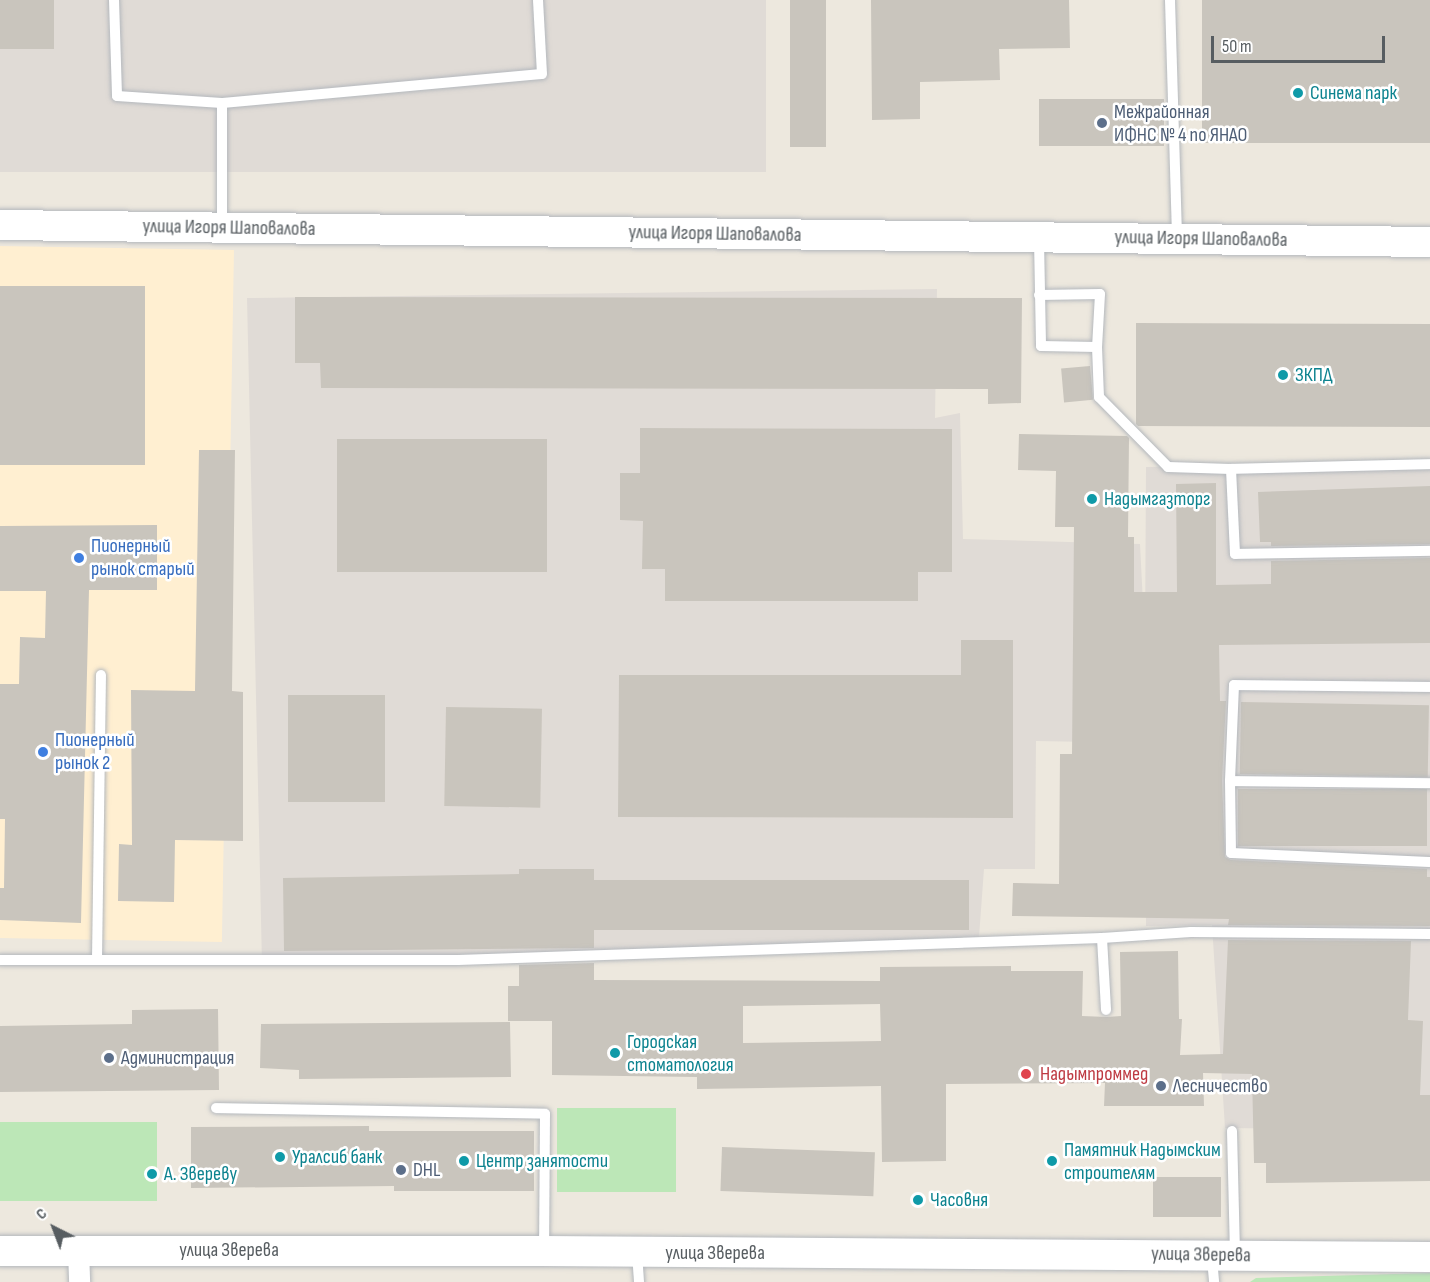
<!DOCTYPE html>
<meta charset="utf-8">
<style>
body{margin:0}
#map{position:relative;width:1430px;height:1282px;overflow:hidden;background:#ede8de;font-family:"Sofia Sans Condensed",sans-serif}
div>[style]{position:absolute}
.commercial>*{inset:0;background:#ffefd1;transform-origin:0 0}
.industrial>*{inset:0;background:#e0dbd6;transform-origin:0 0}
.green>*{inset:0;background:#bce7b7;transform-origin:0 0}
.building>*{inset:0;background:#c9c5bd;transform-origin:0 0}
.roads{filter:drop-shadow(0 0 2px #b4b8bd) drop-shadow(0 0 2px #b4b8bd)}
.lane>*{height:10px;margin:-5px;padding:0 5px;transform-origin:5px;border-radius:5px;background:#fff}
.street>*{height:21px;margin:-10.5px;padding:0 10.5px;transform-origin:10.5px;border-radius:10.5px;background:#fff}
.secondary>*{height:30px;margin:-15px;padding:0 15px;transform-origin:15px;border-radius:15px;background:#fff}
.dots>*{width:16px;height:16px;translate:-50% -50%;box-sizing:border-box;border:3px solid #fff;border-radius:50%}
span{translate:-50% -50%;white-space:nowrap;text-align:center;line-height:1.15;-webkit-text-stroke:5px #fff;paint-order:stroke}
.culture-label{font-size:20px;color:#0d838f}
.left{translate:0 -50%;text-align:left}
.service-label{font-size:20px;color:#4e5e75}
.street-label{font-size:20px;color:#575d61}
.shop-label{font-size:20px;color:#366cbe}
.health-label{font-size:20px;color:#be3a42}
.north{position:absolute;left:24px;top:1198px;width:60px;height:60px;-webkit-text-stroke:4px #fff;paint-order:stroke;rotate:318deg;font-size:16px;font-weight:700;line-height:24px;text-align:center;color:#575d61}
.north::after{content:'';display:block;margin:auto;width:21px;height:27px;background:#575d61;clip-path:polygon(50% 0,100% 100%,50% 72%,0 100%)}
.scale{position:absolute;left:1211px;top:36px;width:174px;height:27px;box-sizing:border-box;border:3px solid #575d61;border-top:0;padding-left:8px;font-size:18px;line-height:21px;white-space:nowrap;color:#575d61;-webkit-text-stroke:4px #fff;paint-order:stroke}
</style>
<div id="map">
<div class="commercial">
<div style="left:0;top:246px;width:234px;height:692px;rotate:1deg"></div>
</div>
<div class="industrial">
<div style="left:0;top:0;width:766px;height:172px"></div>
<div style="clip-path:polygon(937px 289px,935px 418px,960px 413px,963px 539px,1140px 544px,1145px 643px,1146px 467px,1430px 462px,1430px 1130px,1225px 1128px,1212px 925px,1146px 926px,1146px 743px,1036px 741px,1035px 869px,984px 869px,979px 937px,262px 964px,247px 298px)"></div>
</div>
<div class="green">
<div style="left:676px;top:1108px;width:84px;height:119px;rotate:90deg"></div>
<div style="left:0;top:1122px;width:157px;height:79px"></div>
<div style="clip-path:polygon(1430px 1273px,1430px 1282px,1250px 1282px,1256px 1278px)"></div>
</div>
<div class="building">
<div style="left:0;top:0;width:54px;height:49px"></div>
<div style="left:790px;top:0;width:36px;height:147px"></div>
<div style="clip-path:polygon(871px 0,1069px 0,1070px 48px,999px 49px,1000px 80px,920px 82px,920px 119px,872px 120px)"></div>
<div style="left:1202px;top:0;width:228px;height:143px"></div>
<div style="left:1164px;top:99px;width:47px;height:125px;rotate:90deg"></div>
<div style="left:0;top:286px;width:145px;height:179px"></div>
<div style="clip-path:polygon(295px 297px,1022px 298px,1021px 403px,988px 404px,988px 389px,321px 388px,320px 363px,295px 363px)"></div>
<div style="clip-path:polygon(1136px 323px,1430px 324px,1430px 427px,1138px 426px,1136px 424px)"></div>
<div style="left:1090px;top:366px;width:34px;height:29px;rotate:85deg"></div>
<div style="clip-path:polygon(640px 428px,952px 429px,952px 572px,918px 572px,918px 601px,665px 601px,665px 569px,642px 569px,643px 521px,620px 520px,620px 473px,640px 473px)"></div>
<div style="clip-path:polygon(1019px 434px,1127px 436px,1129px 438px,1128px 537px,1134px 537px,1134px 592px,1177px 592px,1176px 484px,1216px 483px,1216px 585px,1271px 584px,1271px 561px,1430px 558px,1430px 643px,1219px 645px,1220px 701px,1226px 701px,1222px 781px,1225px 857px,1231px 860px,1427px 869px,1427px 877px,1430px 877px,1430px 926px,1228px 925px,1229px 919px,1012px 916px,1013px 883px,1059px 884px,1060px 754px,1072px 754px,1074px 527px,1055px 527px,1056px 471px,1018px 470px)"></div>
<div style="left:547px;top:439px;width:133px;height:210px;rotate:90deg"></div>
<div style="clip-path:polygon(199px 450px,235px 450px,232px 691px,243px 692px,243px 841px,175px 840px,174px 902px,118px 901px,119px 844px,132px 845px,131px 690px,195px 691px)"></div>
<div style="clip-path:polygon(1430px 486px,1430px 544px,1271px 546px,1271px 542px,1260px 542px,1258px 492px)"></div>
<div style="clip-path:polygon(157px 525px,157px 590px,89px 590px,81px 923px,0 920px,0 888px,4px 888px,5px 819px,0 819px,0 684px,19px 684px,20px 637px,45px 638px,46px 591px,0 591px,0 526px)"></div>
<div style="clip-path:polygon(961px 640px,1013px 640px,1013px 818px,618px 817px,619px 675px,961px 675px)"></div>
<div style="left:288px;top:695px;width:97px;height:107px"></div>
<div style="left:1241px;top:702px;width:188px;height:72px;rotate:1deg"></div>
<div style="left:446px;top:707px;width:96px;height:99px;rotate:1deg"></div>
<div style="left:1238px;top:789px;width:189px;height:57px"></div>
<div style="clip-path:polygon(519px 869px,594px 869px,594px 880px,969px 880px,969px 930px,594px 930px,594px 948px,284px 951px,283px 878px,519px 874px)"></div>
<div style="clip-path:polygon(evenodd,1228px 940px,1411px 941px,1408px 1020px,1423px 1021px,1420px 1095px,1430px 1095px,1430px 1181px,1266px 1183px,1266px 1163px,1254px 1163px,1252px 1074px,1203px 1073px,1204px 1106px,1104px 1106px,1105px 1083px,946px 1084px,946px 1161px,882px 1162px,881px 1086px,697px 1089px,697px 1077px,552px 1075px,552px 1021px,508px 1021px,508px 986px,519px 986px,519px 965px,594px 963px,594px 980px,880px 981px,880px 967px,1011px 966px,1011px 971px,1083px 971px,1082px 1016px,1107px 1017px,1121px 1016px,1120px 952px,1178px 951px,1179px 1019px,1182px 1019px,1180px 1055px,1223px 1054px,1228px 940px,880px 1004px,881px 1041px,743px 1043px,743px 1006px,880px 1004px)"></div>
<div style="clip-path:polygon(218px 1009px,219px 1090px,0 1092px,0 1026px,132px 1024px,132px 1010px)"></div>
<div style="clip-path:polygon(510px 1022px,511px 1077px,299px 1079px,299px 1070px,260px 1068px,261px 1024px)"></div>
<div style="clip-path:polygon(369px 1126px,369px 1131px,534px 1131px,534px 1191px,394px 1191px,394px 1186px,191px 1188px,191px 1127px)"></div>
<div style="left:722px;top:1147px;width:153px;height:44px;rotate:2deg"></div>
<div style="left:1153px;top:1177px;width:68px;height:40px"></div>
</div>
<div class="roads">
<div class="lane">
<div style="left:114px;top:0;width:96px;rotate:88.2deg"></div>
<div style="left:117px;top:96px;width:105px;rotate:3.8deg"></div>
<div style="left:222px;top:103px;width:321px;rotate:-5.2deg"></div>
<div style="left:542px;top:74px;width:74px;rotate:-93.1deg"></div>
<div style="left:1170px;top:0;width:237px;rotate:88.3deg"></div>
<div style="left:222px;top:103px;width:121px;rotate:90deg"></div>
<div style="left:1039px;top:240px;width:106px;rotate:88.9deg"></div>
<div style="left:1041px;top:346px;width:56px;rotate:1deg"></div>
<div style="left:1097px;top:347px;width:50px;rotate:87.7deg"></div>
<div style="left:1099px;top:397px;width:98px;rotate:45.4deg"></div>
<div style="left:1168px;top:467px;width:63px;rotate:1.8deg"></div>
<div style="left:1231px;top:469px;width:85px;rotate:87.3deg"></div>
<div style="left:1235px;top:554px;width:195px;rotate:-0.9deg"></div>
<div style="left:1039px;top:295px;width:61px;rotate:-0.9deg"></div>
<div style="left:1100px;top:294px;width:53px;rotate:93.2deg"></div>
<div style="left:1231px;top:469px;width:199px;rotate:-1.4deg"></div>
<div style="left:1430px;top:687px;width:196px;rotate:-179.4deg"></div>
<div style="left:1234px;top:685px;width:96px;rotate:92.4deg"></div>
<div style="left:1230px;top:781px;width:72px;rotate:89.2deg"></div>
<div style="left:1231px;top:853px;width:199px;rotate:2.6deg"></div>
<div style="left:1230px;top:781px;width:200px;rotate:0.6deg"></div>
<div style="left:1102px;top:938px;width:72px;rotate:86.8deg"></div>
<div style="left:0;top:960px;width:458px"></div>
<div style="left:458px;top:960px;width:644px;rotate:-1.96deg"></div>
<div style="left:1102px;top:938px;width:89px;rotate:-3.9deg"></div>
<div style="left:1191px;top:932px;width:239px;rotate:0.5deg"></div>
<div style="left:97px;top:960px;width:285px;rotate:-89.2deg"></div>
<div style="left:216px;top:1108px;width:329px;rotate:1deg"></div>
<div style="left:545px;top:1114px;width:134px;rotate:90.4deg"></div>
<div style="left:1232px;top:1131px;width:123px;rotate:88.6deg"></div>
<div style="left:637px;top:1253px;width:29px;rotate:86deg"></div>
<div style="left:1212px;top:1258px;width:24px;rotate:85deg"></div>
</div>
<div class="street">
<div style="left:78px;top:1249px;width:33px;rotate:88deg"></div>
</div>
<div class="secondary">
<div style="left:0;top:225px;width:1430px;rotate:0.68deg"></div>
<div style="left:0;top:1251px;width:543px"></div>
<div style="left:543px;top:1251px;width:887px;rotate:0.39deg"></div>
</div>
</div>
<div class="dots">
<div style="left:1298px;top:93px;background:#0f9aa8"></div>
<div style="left:1102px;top:123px;background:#5c6f8a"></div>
<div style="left:1283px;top:375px;background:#0f9aa8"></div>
<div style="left:1092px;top:499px;background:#0f9aa8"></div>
<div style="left:79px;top:558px;background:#3f7fe0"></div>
<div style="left:43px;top:752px;background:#3f7fe0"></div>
<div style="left:615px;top:1053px;background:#0f9aa8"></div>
<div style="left:109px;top:1058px;background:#5c6f8a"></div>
<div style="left:1026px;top:1074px;background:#e0444e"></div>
<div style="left:1161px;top:1086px;background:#5c6f8a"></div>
<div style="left:280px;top:1157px;background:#0f9aa8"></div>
<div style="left:464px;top:1161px;background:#0f9aa8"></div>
<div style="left:1052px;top:1161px;background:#0f9aa8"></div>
<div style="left:401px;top:1170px;background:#5c6f8a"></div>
<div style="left:152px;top:1174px;background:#0f9aa8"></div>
<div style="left:918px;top:1200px;background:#0f9aa8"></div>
</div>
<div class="culture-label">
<span class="left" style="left:1310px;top:93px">Синема парк</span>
<span class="left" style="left:1295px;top:375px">ЗКПД</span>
<span class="left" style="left:1104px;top:499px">Надымгазторг</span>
<span class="left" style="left:627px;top:1054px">Городская<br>стоматология</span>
<span class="left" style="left:1064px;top:1162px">Памятник Надымским<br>строителям</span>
<span class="left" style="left:292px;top:1157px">Уралсиб банк</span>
<span class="left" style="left:476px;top:1161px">Центр занятости</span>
<span class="left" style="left:164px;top:1174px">А. Звереву</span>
<span class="left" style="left:930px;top:1200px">Часовня</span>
</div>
<div class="service-label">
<span class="left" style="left:1114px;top:124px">Межрайонная<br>ИФНС № 4 по ЯНАО</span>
<span class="left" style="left:121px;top:1058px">Администрация</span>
<span class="left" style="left:1173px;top:1086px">Лесничество</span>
<span class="left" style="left:413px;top:1170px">DHL</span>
</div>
<div class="street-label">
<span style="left:229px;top:228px;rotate:1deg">улица Игоря Шаповалова</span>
<span style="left:715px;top:234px;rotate:1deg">улица Игоря Шаповалова</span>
<span style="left:1201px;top:239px;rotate:1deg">улица Игоря Шаповалова</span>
<span style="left:229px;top:1250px">улица Зверева</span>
<span style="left:715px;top:1253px">улица Зверева</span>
<span style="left:1201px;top:1255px;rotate:1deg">улица Зверева</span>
</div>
<div class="shop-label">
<span class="left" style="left:91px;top:558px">Пионерный<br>рынок старый</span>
<span class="left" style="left:55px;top:752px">Пионерный<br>рынок 2</span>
</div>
<div class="health-label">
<span class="left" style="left:1040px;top:1074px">Надымпроммед</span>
</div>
<div class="north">С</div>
<div class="scale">50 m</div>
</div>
